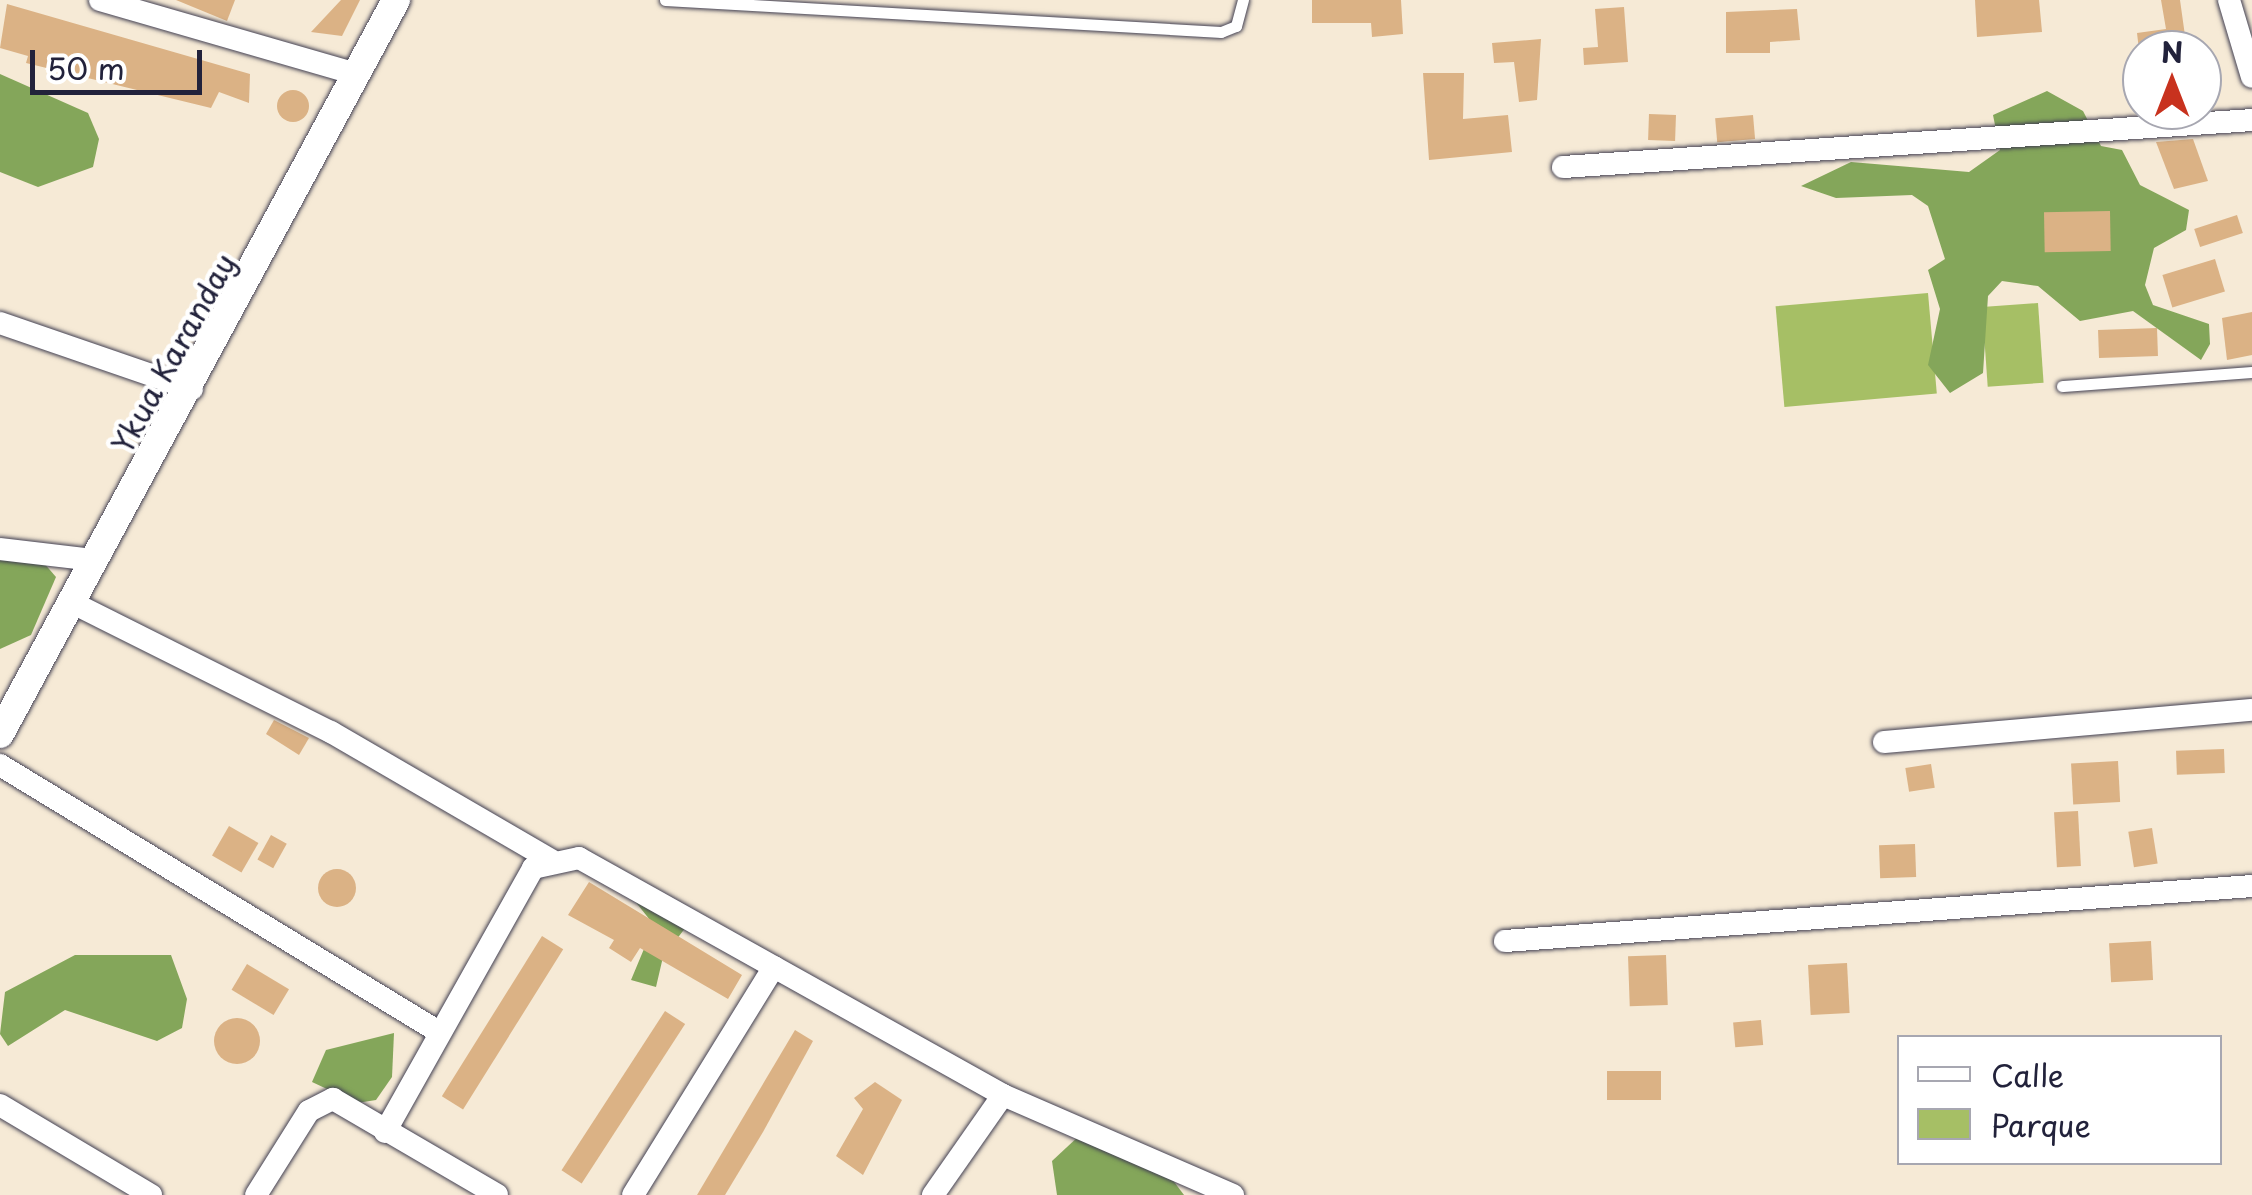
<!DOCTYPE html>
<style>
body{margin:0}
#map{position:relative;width:2252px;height:1195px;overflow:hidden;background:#f6ead6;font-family:"Playpen Sans",sans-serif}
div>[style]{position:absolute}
.green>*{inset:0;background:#a6bf65;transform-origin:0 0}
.forest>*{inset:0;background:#84a65a}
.building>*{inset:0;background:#dbb285;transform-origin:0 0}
.round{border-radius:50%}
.roads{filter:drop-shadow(0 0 2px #424052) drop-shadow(0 0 2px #424052)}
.service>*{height:11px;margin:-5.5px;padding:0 5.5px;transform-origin:5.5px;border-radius:5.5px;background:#fff}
.minor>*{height:22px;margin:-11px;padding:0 11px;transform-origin:11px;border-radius:11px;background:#fff}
.tertiary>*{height:28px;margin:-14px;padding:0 14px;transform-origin:14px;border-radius:14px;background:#fff}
span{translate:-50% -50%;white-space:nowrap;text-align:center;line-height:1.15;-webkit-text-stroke:9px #fff;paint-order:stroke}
.street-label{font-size:30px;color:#22223b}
.legend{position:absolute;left:1897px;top:1035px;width:325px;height:130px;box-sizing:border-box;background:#fff;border:2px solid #a7a7b1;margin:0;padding:12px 18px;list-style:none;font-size:30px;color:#22223b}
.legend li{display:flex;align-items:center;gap:20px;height:50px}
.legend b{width:50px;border:2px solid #a7a7b1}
.north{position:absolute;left:2122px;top:30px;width:100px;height:100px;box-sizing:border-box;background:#fff;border:2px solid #a7a7b1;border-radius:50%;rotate:0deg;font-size:28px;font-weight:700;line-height:40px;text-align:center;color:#22223b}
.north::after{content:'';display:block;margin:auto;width:35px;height:45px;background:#c8321e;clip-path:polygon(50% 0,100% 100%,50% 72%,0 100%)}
.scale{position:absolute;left:30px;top:50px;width:172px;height:45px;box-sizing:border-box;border:5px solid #22223b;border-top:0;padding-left:12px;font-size:30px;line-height:35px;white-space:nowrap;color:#22223b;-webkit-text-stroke:8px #fff;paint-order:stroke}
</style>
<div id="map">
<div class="green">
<div style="left:1928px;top:293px;width:101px;height:153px;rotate:85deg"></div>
<div style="left:2038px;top:303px;width:80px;height:56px;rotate:86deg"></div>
</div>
<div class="forest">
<div style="clip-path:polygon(0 74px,88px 113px,99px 139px,93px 167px,38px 187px,0 172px)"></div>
<div style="clip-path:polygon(2047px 91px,2083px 111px,2101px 146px,2122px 150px,2140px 185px,2189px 210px,2186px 230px,2154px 248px,2145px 285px,2153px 305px,2209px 324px,2210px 344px,2201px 360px,2133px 311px,2080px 321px,2038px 286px,2002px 281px,1988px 296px,1983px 373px,1950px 393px,1928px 365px,1940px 309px,1928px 270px,1945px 259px,1928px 206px,1912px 195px,1836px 198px,1801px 186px,1851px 162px,1969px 172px,2000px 150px,1993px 115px)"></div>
<div style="clip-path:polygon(0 554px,43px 562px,56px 577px,31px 635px,0 649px)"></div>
<div style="clip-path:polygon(634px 900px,686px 927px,663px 957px,656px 987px,631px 980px,654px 925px)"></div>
<div style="clip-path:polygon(75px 955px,171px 955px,187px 999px,182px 1028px,157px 1041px,65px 1010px,8px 1046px,0 1034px,5px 992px)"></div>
<div style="clip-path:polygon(394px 1033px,392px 1077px,376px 1100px,357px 1103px,312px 1082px,326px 1050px)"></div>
<div style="clip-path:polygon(1081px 1134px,1172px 1179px,1184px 1195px,1057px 1195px,1052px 1161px)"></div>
</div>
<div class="building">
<div style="clip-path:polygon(176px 0,235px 0,227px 21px)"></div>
<div style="clip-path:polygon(341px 0,360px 0,342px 36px,311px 32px)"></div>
<div style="clip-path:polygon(1312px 0,1401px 0,1403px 34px,1372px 37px,1371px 23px,1312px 23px)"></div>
<div style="clip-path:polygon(1975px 0,2039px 0,2042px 32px,1977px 37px)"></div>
<div style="clip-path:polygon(2161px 0,2180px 0,2187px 50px,2139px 50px,2137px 33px,2166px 29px)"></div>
<div style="clip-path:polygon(7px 4px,250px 74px,249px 103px,219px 92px,211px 108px,26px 63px,28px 56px,0 48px)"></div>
<div style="clip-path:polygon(1624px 7px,1628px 62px,1584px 65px,1583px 48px,1598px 47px,1595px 9px)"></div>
<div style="clip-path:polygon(1797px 9px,1800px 40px,1770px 42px,1770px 53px,1726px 53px,1726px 12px)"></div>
<div style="clip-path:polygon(1541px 39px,1537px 100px,1519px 102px,1514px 62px,1494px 63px,1492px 43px)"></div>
<div style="clip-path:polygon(1423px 73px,1464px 73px,1463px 119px,1508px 115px,1512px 152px,1429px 160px)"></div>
<div class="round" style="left:277px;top:90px;width:32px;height:32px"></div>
<div style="left:1649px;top:114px;width:27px;height:26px;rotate:2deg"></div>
<div style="left:1753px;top:115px;width:24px;height:38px;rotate:85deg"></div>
<div style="clip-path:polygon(2193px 139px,2208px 181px,2174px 189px,2156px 142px)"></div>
<div style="left:2110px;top:211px;width:40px;height:66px;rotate:89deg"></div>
<div style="left:2237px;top:215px;width:19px;height:45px;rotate:72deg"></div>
<div style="left:2215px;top:259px;width:34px;height:55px;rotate:73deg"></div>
<div style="clip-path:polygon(2252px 312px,2252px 355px,2227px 360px,2222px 318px)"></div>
<div style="left:2157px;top:328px;width:28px;height:59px;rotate:88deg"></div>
<div style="clip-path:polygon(274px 720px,309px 738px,299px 755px,266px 734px)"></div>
<div style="left:2224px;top:749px;width:24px;height:48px;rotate:88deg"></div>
<div style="left:2118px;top:761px;width:41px;height:47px;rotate:87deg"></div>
<div style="left:1931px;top:764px;width:24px;height:26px;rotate:81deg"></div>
<div style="left:2078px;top:811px;width:55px;height:24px;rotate:87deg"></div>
<div style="left:229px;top:826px;width:34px;height:34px;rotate:30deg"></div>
<div style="left:2152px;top:828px;width:36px;height:24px;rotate:81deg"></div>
<div style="left:271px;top:835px;width:18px;height:28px;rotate:29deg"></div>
<div style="left:1915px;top:844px;width:33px;height:36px;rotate:88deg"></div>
<div class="round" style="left:318px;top:869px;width:38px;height:38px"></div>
<div style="clip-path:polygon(589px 882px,742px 975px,728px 999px,640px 948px,631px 962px,609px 948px,614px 940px,568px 915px)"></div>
<div style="left:542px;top:936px;width:25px;height:189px;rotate:32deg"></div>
<div style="left:2151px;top:941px;width:39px;height:42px;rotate:87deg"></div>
<div style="left:1666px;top:955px;width:50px;height:38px;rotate:88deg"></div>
<div style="left:1847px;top:963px;width:50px;height:39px;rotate:87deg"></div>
<div style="left:247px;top:964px;width:49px;height:30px;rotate:31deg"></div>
<div style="left:665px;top:1011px;width:24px;height:190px;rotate:33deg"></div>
<div class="round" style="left:214px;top:1018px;width:46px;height:46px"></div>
<div style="left:1761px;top:1020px;width:25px;height:28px;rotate:85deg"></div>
<div style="clip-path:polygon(795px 1030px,813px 1041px,763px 1132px,725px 1195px,697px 1195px)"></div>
<div style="left:1607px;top:1071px;width:54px;height:29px"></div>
<div style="clip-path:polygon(875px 1082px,902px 1100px,863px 1175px,836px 1156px,863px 1109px,854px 1098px)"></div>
</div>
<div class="roads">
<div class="service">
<div style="left:665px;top:0;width:557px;rotate:3.29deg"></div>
<div style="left:1221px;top:32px;width:16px;rotate:-22deg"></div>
<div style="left:1236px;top:26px;width:27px;rotate:-75deg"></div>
<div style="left:2062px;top:386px;width:191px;rotate:-4.2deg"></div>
</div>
<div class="minor">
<div style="left:100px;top:0;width:266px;rotate:16.1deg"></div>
<div style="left:2229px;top:0;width:80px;rotate:73.4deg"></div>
<div style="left:1563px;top:167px;width:691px;rotate:-3.9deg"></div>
<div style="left:0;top:323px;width:203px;rotate:19deg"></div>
<div style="left:0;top:549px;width:95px;rotate:6.7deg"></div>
<div style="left:71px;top:602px;width:291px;rotate:26.6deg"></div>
<div style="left:331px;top:732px;width:255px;rotate:30.2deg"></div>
<div style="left:1884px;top:742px;width:369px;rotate:-5deg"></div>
<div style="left:0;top:765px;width:514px;rotate:31.31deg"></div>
<div style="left:1505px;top:941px;width:749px;rotate:-4.21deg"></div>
<div style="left:0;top:1105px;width:176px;rotate:30.8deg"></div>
<div style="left:385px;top:1132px;width:303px;rotate:-60.7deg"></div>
<div style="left:533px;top:868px;width:47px;rotate:-12.3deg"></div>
<div style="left:579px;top:858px;width:486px;rotate:29.2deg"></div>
<div style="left:1003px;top:1095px;width:251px;rotate:23.5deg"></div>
<div style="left:256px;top:1195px;width:99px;rotate:-57.8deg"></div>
<div style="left:309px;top:1111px;width:27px;rotate:-27deg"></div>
<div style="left:333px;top:1099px;width:190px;rotate:30.3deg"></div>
<div style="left:633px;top:1195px;width:268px;rotate:-58.3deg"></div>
<div style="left:933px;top:1195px;width:122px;rotate:-55deg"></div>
</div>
<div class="tertiary">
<div style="left:0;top:734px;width:834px;rotate:-61.65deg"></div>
</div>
</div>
<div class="street-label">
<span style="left:173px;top:353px;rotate:-61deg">Ykua Karanday</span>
</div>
<ul class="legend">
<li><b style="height:12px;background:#fff"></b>Calle</li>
<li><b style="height:28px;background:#a6bf65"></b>Parque</li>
</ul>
<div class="north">N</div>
<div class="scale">50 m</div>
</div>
